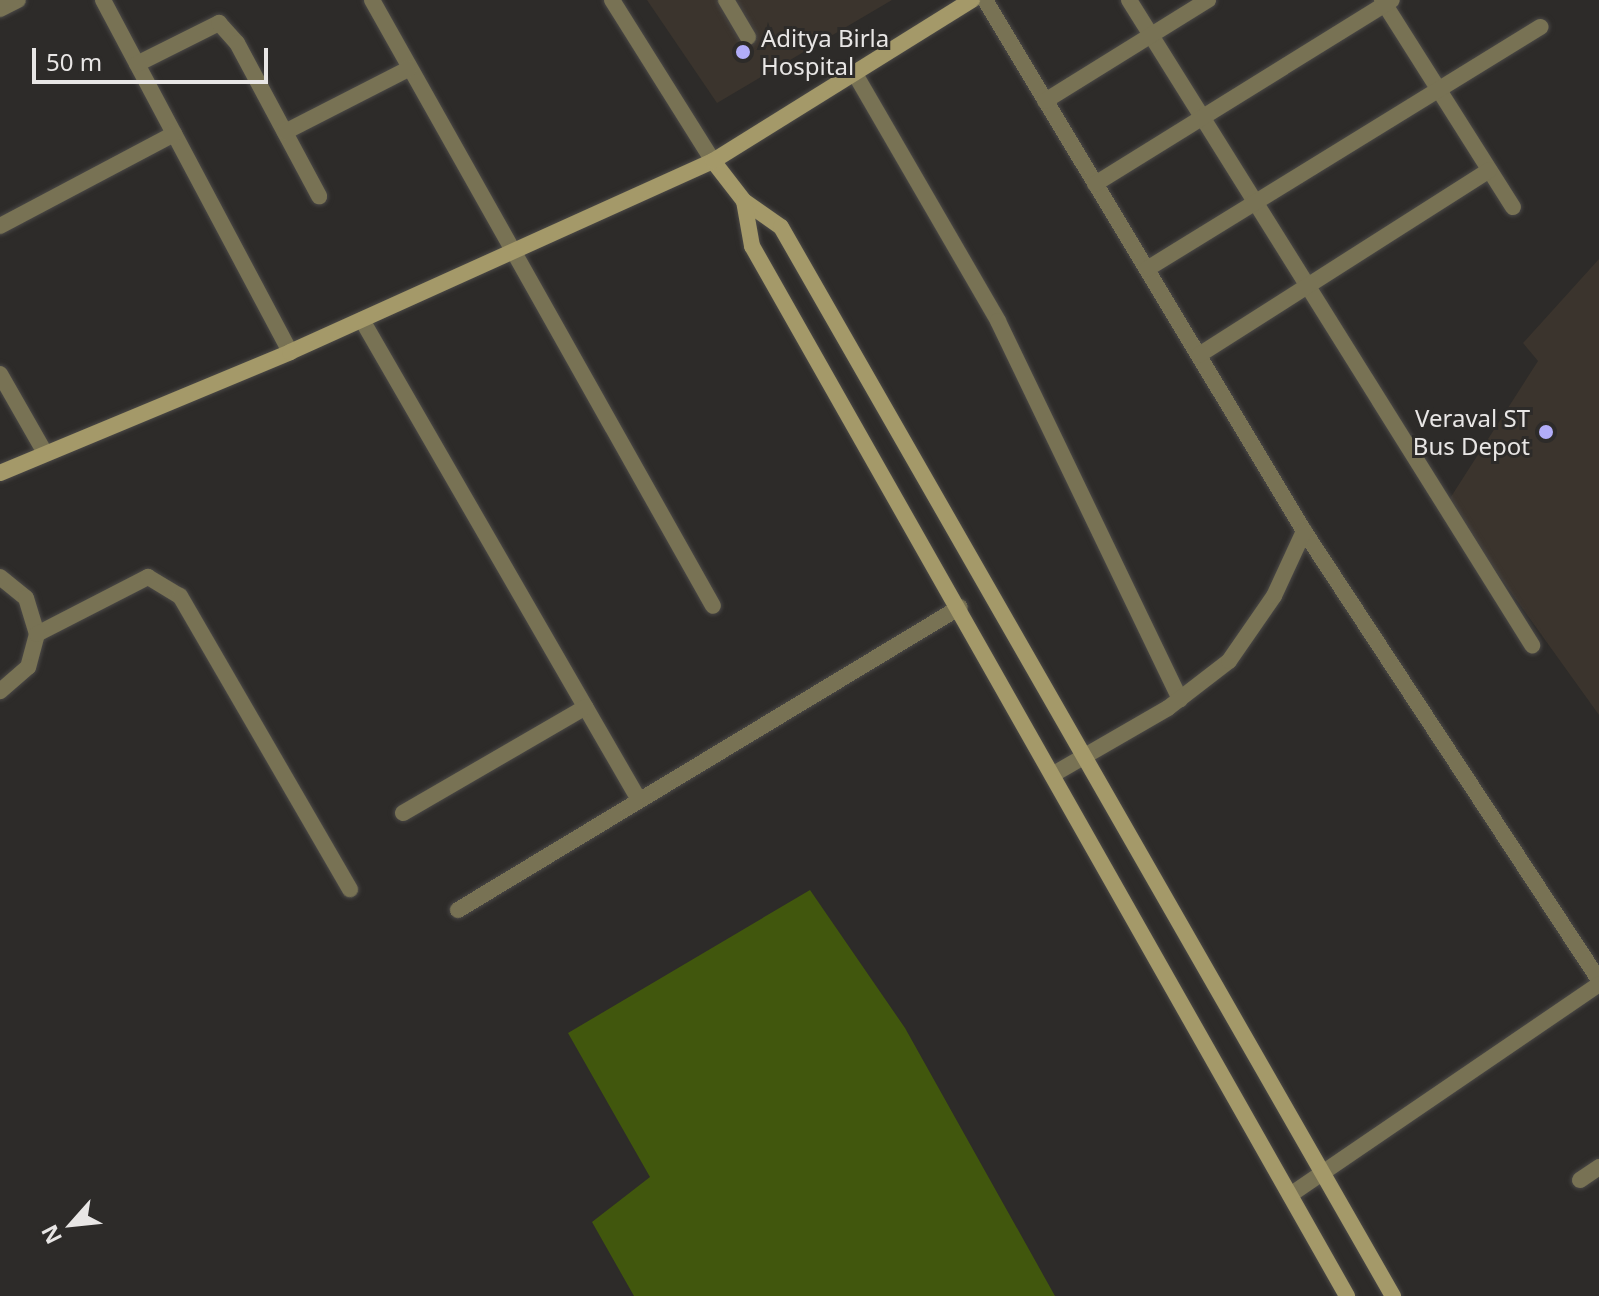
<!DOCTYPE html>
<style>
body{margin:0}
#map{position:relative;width:1599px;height:1296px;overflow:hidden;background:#2d2b29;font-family:"Noto Sans",sans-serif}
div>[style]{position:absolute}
.built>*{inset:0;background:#3b342d}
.water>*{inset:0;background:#41570d}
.roads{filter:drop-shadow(0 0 2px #4b4947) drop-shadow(0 0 2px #4b4947)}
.lane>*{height:16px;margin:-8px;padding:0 8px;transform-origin:8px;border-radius:8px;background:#787254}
.street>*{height:16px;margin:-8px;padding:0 8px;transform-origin:8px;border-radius:8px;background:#787254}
.secondary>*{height:16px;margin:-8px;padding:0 8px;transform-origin:8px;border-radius:8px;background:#a49969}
.dots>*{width:22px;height:22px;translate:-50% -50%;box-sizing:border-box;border:4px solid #2d2b29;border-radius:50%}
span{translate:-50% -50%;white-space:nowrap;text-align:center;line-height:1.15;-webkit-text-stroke:6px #2d2b29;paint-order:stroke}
.poi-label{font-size:24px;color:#e8e6e5}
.left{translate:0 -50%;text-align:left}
.right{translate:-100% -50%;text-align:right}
.north{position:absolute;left:32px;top:1184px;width:80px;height:80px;-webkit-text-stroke:6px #2d2b29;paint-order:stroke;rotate:243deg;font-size:22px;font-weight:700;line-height:32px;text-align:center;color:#e8e6e5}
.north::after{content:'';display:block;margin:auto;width:28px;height:36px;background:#e8e6e5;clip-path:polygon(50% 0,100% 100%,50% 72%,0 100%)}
.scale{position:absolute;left:32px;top:48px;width:236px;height:36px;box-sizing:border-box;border:4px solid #e8e6e5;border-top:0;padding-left:10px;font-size:24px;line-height:28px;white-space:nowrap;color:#e8e6e5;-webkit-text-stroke:6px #2d2b29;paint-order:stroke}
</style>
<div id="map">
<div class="built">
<div style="clip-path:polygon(647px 0,892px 0,717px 103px)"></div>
<div style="clip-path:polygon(1599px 259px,1599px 715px,1447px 503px,1538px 361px,1523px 343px)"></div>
</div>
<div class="water">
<div style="clip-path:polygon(810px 890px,905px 1028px,1055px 1296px,634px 1296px,592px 1222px,650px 1177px,568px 1033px)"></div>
</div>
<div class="roads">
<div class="lane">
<div style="left:726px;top:0;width:43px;rotate:59.3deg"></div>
<div style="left:0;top:577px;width:33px;rotate:39deg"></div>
<div style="left:26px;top:598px;width:38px;rotate:73deg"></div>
<div style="left:37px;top:634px;width:34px;rotate:105deg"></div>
<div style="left:28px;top:667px;width:37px;rotate:139deg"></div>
<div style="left:37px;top:634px;width:125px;rotate:-27.2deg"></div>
<div style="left:148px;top:577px;width:37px;rotate:31deg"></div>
<div style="left:180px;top:596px;width:339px;rotate:59.9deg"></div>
</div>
<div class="street">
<div style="left:103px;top:0;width:399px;rotate:62deg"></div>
<div style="left:372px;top:0;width:695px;rotate:60.63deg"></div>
<div style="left:612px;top:0;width:190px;rotate:57.9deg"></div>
<div style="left:985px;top:0;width:619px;rotate:59deg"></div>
<div style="left:1304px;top:531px;width:537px;rotate:56.69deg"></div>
<div style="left:1129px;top:0;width:761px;rotate:58deg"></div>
<div style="left:1382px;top:0;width:245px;rotate:57.7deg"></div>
<div style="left:0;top:9px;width:20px;rotate:-27deg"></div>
<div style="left:137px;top:64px;width:92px;rotate:-26.6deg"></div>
<div style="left:219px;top:23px;width:27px;rotate:48deg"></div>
<div style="left:237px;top:43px;width:174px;rotate:61.8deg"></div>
<div style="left:855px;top:74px;width:285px;rotate:59.9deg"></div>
<div style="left:998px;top:321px;width:420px;rotate:64.3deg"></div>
<div style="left:1045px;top:101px;width:192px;rotate:-31.8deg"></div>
<div style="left:285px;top:132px;width:140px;rotate:-27.1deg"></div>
<div style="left:1095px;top:184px;width:349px;rotate:-31.8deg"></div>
<div style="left:0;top:226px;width:197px;rotate:-27.9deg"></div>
<div style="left:1147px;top:269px;width:462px;rotate:-31.6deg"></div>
<div style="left:362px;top:320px;width:554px;rotate:60.01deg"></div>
<div style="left:1199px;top:355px;width:344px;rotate:-32.5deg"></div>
<div style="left:0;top:374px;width:91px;rotate:60.3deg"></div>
<div style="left:1052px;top:775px;width:134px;rotate:-30deg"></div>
<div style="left:1168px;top:708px;width:77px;rotate:-37.6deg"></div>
<div style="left:1229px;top:661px;width:79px;rotate:-55.3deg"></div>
<div style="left:1274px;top:596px;width:72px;rotate:-65.2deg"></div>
<div style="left:403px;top:813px;width:211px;rotate:-30.1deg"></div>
<div style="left:458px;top:910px;width:586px;rotate:-31.11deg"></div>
<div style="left:1580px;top:1180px;width:23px;rotate:-34deg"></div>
<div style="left:1290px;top:1195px;width:374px;rotate:-34.3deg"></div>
</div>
<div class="secondary">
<div style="left:713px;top:161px;width:51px;rotate:52.2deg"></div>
<div style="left:744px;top:201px;width:45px;rotate:35.1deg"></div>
<div style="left:781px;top:227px;width:1232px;rotate:60.21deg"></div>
<div style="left:744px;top:201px;width:46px;rotate:79.9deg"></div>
<div style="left:752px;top:246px;width:1207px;rotate:60.46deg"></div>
<div style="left:0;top:473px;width:314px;rotate:-22.6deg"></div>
<div style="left:290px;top:352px;width:464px;rotate:-24.3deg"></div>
<div style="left:713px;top:161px;width:305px;rotate:-31.9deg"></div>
</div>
</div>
<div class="dots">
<div style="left:743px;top:52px;background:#b2adf9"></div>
<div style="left:1546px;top:432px;background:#b2adf9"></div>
</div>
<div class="poi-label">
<span class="left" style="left:761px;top:52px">Aditya Birla<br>Hospital</span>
<span class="right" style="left:1530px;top:432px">Veraval ST<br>Bus Depot</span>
</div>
<div class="north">N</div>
<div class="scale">50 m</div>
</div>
